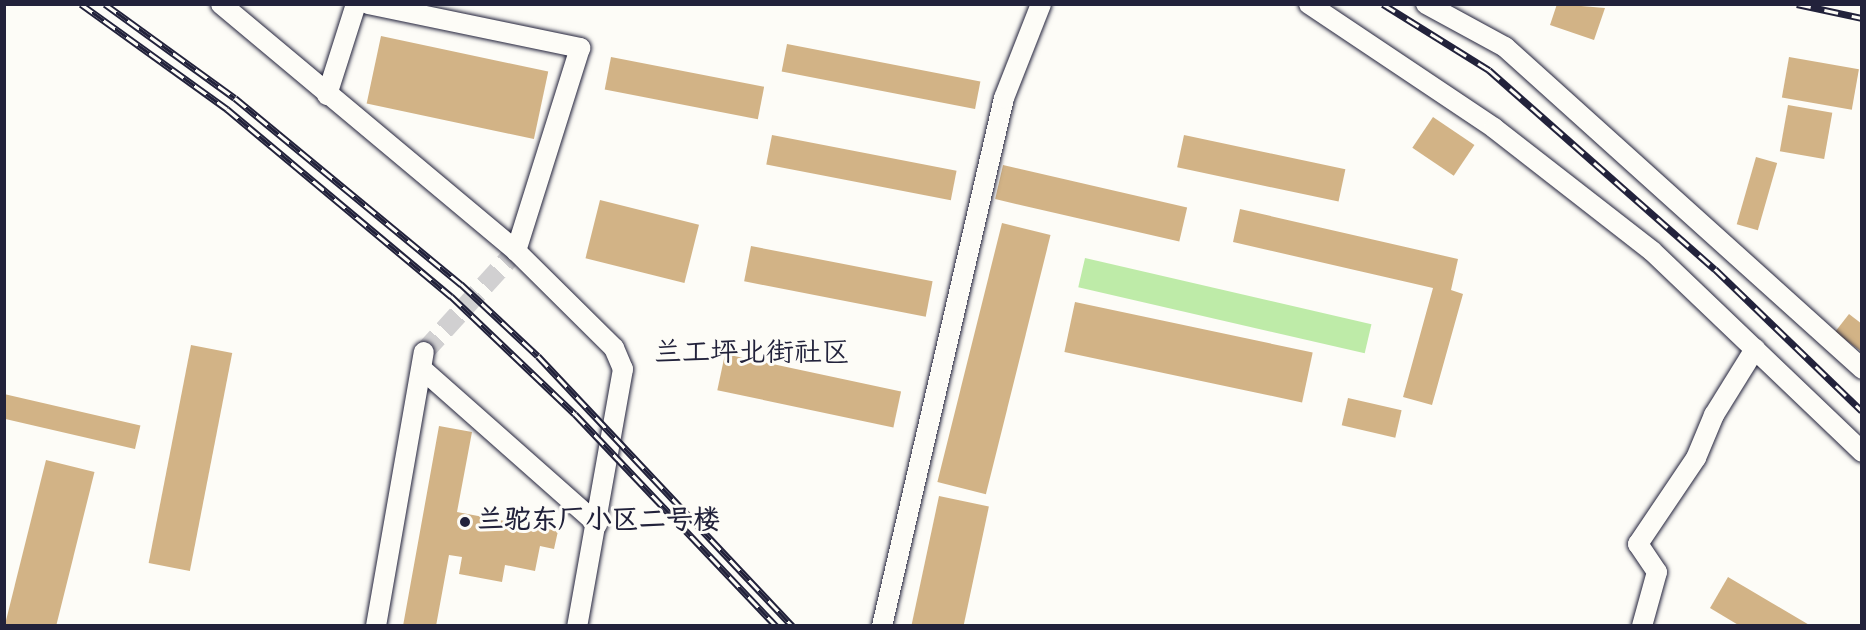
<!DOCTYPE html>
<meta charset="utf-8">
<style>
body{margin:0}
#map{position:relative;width:1866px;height:630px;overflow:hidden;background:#fdfcf7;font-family:"Indie Flower","LXGW WenKai TC",sans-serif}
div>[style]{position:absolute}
.green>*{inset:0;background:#beeba8;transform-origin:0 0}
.building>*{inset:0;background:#d2b386;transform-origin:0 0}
.street-tunnel>*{height:20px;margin-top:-10px;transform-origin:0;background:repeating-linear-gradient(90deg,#d1d0d1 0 20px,transparent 0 30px)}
.roads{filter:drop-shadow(0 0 2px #22223b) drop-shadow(0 0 2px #22223b)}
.street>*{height:20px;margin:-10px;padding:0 10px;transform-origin:10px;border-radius:10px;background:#fdfcf7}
.rail>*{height:7px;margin-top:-3.5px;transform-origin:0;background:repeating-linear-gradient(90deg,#fdfcf7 0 14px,#22223b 0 28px);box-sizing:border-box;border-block:2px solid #22223b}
.dots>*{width:16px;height:16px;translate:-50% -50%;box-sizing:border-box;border:3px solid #fdfcf7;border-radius:50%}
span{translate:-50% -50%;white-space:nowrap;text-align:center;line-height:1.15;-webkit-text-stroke:6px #fdfcf7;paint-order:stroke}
.poi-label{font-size:27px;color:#22223b;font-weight:700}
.left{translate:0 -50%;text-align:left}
.neighbourhood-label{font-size:28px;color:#22223b}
.frame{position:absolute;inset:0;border:6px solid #22223b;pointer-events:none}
</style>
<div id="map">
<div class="green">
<div style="left:1085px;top:258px;width:294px;height:30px;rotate:13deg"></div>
</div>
<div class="building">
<div style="clip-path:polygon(1557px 4px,1605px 8px,1594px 40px,1550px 25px)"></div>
<div style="left:381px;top:36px;width:171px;height:69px;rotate:12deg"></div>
<div style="left:787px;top:44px;width:197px;height:28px;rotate:11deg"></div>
<div style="left:611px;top:57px;width:156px;height:33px;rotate:11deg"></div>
<div style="left:1789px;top:57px;width:71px;height:41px;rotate:10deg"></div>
<div style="left:1788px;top:105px;width:45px;height:47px;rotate:10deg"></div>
<div style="left:1433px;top:117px;width:50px;height:37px;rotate:34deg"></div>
<div style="left:772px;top:135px;width:188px;height:30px;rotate:11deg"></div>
<div style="left:1184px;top:135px;width:165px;height:33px;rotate:12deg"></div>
<div style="left:1756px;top:157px;width:22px;height:70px;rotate:16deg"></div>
<div style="left:1003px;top:165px;width:189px;height:35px;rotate:13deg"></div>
<div style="left:600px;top:200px;width:102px;height:60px;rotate:14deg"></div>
<div style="clip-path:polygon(1240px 209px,1458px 259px,1451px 290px,1463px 294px,1432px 405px,1403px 397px,1433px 288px,1233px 242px)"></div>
<div style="left:1002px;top:223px;width:50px;height:267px;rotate:14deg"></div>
<div style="left:751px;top:246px;width:185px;height:36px;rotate:11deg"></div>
<div style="left:1075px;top:302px;width:243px;height:51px;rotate:12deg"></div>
<div style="clip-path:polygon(1849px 314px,1862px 324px,1862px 352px,1835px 332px)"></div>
<div style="left:191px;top:345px;width:42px;height:222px;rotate:11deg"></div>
<div style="left:725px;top:354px;width:180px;height:37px;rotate:12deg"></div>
<div style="left:4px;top:394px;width:140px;height:24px;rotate:13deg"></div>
<div style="left:1348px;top:398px;width:55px;height:28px;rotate:13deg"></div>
<div style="clip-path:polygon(439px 426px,472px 432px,457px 512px,558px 531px,554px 549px,540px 546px,535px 571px,505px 565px,502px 582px,459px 574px,462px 557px,449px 555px,436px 626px,403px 626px)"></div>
<div style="left:46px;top:460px;width:50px;height:171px;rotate:14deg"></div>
<div style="left:939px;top:496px;width:51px;height:134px;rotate:12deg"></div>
<div style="clip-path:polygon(1728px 577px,1811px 626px,1740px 626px,1710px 608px)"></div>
</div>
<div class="street-tunnel">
<div style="left:424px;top:352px;width:137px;rotate:-47.7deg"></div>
</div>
<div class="roads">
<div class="street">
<div style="left:221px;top:4px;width:385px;rotate:39.9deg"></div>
<div style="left:368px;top:4px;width:217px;rotate:11.7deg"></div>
<div style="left:580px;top:48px;width:213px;rotate:107.5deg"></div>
<div style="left:516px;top:251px;width:138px;rotate:44.7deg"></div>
<div style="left:614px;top:348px;width:23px;rotate:67deg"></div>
<div style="left:623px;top:369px;width:261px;rotate:100.1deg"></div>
<div style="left:1309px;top:4px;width:223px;rotate:33.8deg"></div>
<div style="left:1494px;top:128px;width:200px;rotate:37.9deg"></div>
<div style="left:1652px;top:251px;width:291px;rotate:43.7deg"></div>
<div style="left:1426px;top:4px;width:90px;rotate:28.6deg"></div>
<div style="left:1505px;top:47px;width:481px;rotate:42deg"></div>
<div style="left:327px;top:95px;width:96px;rotate:-72.3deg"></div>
<div style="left:422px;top:369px;width:234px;rotate:41.5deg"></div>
<div style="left:376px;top:626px;width:278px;rotate:-80.1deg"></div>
<div style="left:882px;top:626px;width:542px;rotate:-76.99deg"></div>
<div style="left:1004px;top:98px;width:101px;rotate:-68.5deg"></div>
<div style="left:1642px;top:626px;width:56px;rotate:-74.5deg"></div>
<div style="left:1657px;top:572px;width:34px;rotate:-124deg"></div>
<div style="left:1638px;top:544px;width:104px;rotate:-56deg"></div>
<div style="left:1696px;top:458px;width:47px;rotate:-67.3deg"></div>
<div style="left:1714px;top:415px;width:78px;rotate:-58.2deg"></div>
</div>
</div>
<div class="rail">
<div style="left:81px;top:4px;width:180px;rotate:35.7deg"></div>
<div style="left:227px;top:109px;width:292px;rotate:39.9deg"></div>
<div style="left:451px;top:296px;width:171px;rotate:43.6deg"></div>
<div style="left:575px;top:414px;width:292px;rotate:46.5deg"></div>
<div style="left:105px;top:4px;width:160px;rotate:35.9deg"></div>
<div style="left:235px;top:98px;width:293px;rotate:39.5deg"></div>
<div style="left:461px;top:284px;width:105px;rotate:43.1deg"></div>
<div style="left:538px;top:356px;width:371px;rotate:46.7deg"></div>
<div style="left:1383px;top:4px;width:125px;rotate:31.9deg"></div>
<div style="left:1489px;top:70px;width:301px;rotate:41.4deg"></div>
<div style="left:1715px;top:269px;width:204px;rotate:44deg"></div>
<div style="left:1797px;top:4px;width:66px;rotate:12.2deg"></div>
</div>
<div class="dots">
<div style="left:465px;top:522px;background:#22223b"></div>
</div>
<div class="poi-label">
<span class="left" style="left:477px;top:522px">兰驼东厂小区二号楼</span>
</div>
<div class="neighbourhood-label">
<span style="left:752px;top:355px">兰工坪北街社区</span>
</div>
<div class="frame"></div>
</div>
